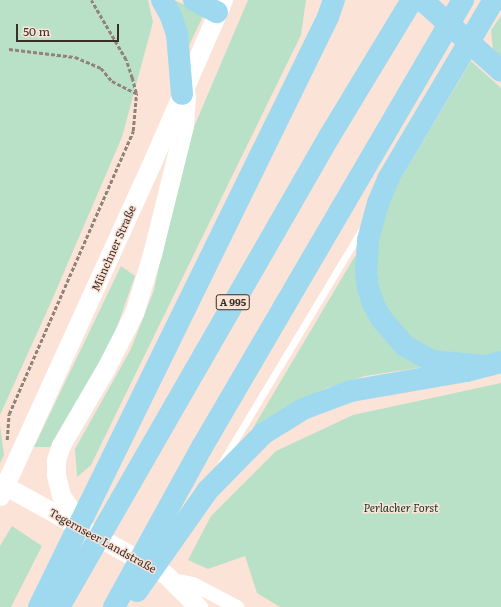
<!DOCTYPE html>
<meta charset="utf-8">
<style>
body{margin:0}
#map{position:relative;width:501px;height:607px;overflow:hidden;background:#fbe3d7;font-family:Literata,serif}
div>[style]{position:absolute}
.green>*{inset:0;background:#b9e1c8}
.path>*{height:2.5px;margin-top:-1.25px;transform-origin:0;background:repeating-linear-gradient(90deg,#938279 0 4px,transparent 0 6px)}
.lane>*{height:7px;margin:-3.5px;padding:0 3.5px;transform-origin:3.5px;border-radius:3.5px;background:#fff}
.street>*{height:14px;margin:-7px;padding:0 7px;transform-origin:7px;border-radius:7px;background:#fff}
.secondary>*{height:19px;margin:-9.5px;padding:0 9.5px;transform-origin:9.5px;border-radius:9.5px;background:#fff}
.highway>*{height:22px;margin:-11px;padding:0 11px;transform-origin:11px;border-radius:11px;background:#9ed9ef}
span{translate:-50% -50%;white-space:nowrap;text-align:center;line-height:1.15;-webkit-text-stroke:3px #fbe3d7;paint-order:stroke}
.shield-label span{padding:1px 3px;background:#fbe3d7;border:1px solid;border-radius:3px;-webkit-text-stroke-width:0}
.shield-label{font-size:10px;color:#392e28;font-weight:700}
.street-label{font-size:11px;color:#392e28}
.park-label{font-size:11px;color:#0f3321;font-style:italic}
.scale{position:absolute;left:16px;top:24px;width:103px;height:18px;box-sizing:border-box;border:2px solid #392e28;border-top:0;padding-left:5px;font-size:12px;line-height:14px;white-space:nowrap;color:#392e28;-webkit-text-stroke:3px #fbe3d7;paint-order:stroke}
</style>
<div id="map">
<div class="green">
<div style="clip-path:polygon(0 0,148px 0,153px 22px,122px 137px,52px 300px,0 415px)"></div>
<div style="clip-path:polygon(174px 0,204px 14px,184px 56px)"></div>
<div style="clip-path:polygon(248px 0,306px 0,301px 35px,91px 465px,77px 477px,75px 449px,131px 349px,154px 290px,182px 155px)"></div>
<div style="clip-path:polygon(501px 16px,501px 57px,493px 50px,491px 30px)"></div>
<div style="clip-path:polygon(471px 61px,501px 88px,501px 355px,484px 359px,425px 351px,386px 317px,371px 269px,390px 197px)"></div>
<div style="clip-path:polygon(355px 256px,357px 258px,358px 281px,424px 367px,365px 376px,326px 388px,291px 405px,255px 431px,253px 428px)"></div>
<div style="clip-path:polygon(121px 266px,135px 276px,106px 358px,50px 447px,34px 447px)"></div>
<div style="clip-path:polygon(501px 383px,501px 607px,280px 607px,257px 593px,245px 556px,208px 569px,188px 560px,211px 516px,276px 451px,353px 415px)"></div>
<div style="clip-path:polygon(0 425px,4px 455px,0 463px)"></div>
<div style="clip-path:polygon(12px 526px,42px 546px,11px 607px,0 607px,0 546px)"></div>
</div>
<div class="path">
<div style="left:9px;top:49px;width:66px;rotate:6.9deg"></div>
<div style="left:75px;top:57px;width:28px;rotate:23deg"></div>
<div style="left:101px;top:68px;width:17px;rotate:50deg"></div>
<div style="left:112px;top:81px;width:27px;rotate:27deg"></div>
<div style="left:7px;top:440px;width:26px;rotate:-86deg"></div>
<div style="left:9px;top:414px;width:309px;rotate:-66.3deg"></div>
<div style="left:133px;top:131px;width:38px;rotate:-85deg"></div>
<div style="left:136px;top:93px;width:16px;rotate:-105deg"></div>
<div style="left:132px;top:78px;width:19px;rotate:-108deg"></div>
<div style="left:126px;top:60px;width:69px;rotate:-120.3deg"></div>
</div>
<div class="lane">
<div style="left:219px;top:467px;width:278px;rotate:-59deg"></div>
</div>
<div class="street">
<div style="left:173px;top:580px;width:20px;rotate:11deg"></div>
<div style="left:193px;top:584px;width:50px;rotate:27.6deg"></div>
</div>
<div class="secondary">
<div style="left:0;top:483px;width:188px;rotate:28.9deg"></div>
<div style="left:165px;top:574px;width:47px;rotate:45deg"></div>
<div style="left:0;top:496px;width:369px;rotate:-65.5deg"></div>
<div style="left:153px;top:160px;width:175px;rotate:-66.4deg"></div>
<div style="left:83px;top:528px;width:40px;rotate:-124deg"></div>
<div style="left:61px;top:495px;width:21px;rotate:-104deg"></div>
<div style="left:56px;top:475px;width:15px;rotate:-90deg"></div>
<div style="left:56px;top:460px;width:16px;rotate:-72deg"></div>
<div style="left:61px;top:445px;width:89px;rotate:-59.7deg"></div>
<div style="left:106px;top:368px;width:62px;rotate:-63deg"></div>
<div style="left:134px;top:313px;width:62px;rotate:-73deg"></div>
<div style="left:152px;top:254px;width:132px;rotate:-76deg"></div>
<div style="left:184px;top:126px;width:31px;rotate:-86deg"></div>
</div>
<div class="highway">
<div style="left:162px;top:0;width:18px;rotate:61deg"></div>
<div style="left:171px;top:16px;width:19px;rotate:72deg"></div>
<div style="left:177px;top:34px;width:60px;rotate:85.2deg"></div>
<div style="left:194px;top:0;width:26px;rotate:28deg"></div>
<div style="left:422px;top:0;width:106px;rotate:41.9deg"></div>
<div style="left:485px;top:366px;width:53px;rotate:-174.6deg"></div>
<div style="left:432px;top:361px;width:31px;rotate:-151deg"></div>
<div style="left:405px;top:346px;width:35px;rotate:-131deg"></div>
<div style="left:382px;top:320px;width:19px;rotate:-118deg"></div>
<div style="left:373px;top:303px;width:16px;rotate:-108deg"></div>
<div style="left:368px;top:288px;width:17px;rotate:-97deg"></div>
<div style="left:366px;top:271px;width:31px;rotate:-86deg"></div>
<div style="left:368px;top:240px;width:38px;rotate:-75deg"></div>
<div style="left:378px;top:203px;width:26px;rotate:-67deg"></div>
<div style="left:388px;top:179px;width:208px;rotate:-59.4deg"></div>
<div style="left:137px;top:591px;width:123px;rotate:-54.9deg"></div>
<div style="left:208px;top:490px;width:78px;rotate:-45.5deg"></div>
<div style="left:263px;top:434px;width:47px;rotate:-32deg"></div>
<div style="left:303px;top:409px;width:51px;rotate:-20.6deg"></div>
<div style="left:351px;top:391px;width:117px;rotate:-9.9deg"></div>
<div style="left:466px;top:371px;width:36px;rotate:-14deg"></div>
<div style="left:39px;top:607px;width:657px;rotate:-63.9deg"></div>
<div style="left:328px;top:17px;width:18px;rotate:-71deg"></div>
<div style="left:59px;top:607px;width:542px;rotate:-60.12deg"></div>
<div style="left:329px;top:137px;width:160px;rotate:-58.8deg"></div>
<div style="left:114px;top:607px;width:183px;rotate:-61.2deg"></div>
<div style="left:202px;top:447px;width:518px;rotate:-59.72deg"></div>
</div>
<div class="shield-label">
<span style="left:233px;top:302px">A 995</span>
</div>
<div class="street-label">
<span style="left:113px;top:248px;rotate:-66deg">Münchner Straße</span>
<span style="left:103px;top:540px;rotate:29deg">Tegernseer Landstraße</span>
</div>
<div class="park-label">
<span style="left:401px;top:507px">Perlacher Forst</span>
</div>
<div class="scale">50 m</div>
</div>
